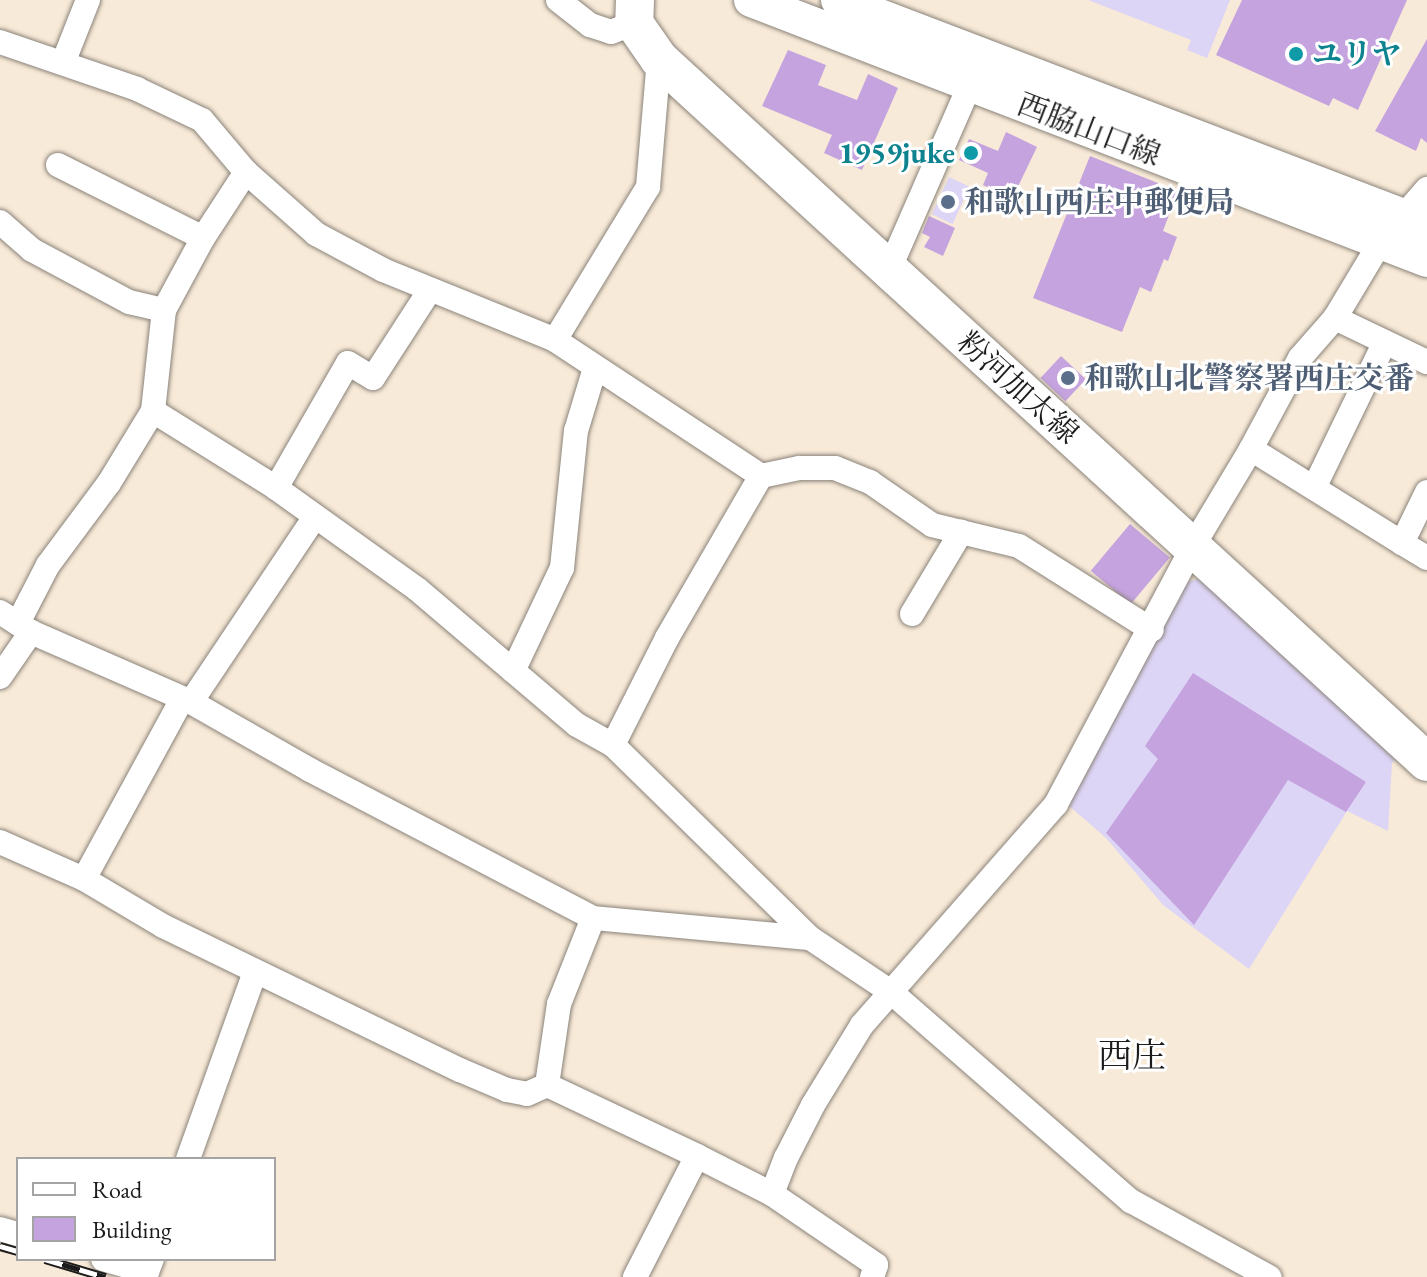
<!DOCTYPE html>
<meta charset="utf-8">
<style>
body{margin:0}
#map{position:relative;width:1427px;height:1277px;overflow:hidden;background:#f8ead8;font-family:"EB Garamond","Noto Serif JP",serif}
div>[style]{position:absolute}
.built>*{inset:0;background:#ddd5f6;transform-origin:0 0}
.building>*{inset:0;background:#c5a3df;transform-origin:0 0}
.roads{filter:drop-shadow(0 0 2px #8a837a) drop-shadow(0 0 2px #8a837a)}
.street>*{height:24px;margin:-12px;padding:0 12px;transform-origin:12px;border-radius:12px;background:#fff}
.secondary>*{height:34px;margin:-17px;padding:0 17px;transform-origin:17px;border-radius:17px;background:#fff}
.primary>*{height:38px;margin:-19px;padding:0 19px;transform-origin:19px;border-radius:19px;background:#fff}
.rail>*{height:9px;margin-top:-4.5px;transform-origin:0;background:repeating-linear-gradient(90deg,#fff 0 18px,#1c1c1c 0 36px);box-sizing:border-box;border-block:2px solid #1c1c1c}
.dots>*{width:22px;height:22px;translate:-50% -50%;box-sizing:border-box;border:4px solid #fff;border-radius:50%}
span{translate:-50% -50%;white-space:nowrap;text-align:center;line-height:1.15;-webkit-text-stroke:6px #fff;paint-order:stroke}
.culture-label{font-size:30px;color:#0d838f;font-weight:700}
.left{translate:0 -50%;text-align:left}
.right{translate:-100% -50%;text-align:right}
.street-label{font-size:30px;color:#1c1c1c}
.service-label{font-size:30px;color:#4e5e75;font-weight:700}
.quarter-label{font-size:34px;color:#1c1c1c}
.legend{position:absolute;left:16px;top:1157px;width:260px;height:104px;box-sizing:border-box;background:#fff;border:2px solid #a4a4a4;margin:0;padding:10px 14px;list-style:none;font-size:24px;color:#1c1c1c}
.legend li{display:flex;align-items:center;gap:16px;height:40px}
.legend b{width:40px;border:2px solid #a4a4a4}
</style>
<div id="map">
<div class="built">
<div style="clip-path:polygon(1088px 0,1230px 0,1207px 58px,1187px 50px,1191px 40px)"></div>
<div style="left:949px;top:177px;width:23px;height:41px;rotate:25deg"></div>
<div style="clip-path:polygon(1201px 578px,1399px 756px,1392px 763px,1388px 831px,1347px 811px,1249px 969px,1163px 905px,1106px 838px,1067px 804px,1182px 583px)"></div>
</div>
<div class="building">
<div style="clip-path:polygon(1242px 0,1407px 0,1358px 110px,1333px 98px,1329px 106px,1216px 55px)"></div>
<div style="clip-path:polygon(1427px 39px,1427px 143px,1421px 138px,1416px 151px,1375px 131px)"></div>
<div style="clip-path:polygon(788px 50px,826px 65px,818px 85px,857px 100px,868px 74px,898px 88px,862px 170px,824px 153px,832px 135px,762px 106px)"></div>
<div style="clip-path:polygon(1006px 132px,1037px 147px,1012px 199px,983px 185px,988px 173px,959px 160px,969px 139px,998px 151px)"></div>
<div style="clip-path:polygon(1090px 156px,1178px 191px,1163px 231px,1177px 237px,1168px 261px,1164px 259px,1151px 292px,1140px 287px,1122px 332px,1033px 298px)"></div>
<div style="clip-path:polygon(929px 216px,955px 228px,943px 256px,924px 247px,930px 237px,922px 233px)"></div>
<div style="left:1061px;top:356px;width:34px;height:30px;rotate:43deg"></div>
<div style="left:1130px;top:524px;width:52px;height:61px;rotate:40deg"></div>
<div style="clip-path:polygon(1193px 673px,1366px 782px,1346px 812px,1288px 780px,1194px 925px,1106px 833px,1158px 759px,1145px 746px)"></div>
</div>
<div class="roads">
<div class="street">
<div style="left:558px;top:0;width:41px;rotate:38deg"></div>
<div style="left:590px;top:25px;width:22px;rotate:18deg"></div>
<div style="left:611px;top:32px;width:25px;rotate:-21deg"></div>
<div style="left:0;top:42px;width:145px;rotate:18.9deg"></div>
<div style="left:137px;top:89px;width:72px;rotate:25.5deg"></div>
<div style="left:202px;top:120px;width:68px;rotate:49.8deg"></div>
<div style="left:246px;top:172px;width:94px;rotate:41.5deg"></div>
<div style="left:316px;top:234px;width:76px;rotate:28.2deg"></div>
<div style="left:383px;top:270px;width:186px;rotate:22.1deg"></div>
<div style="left:555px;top:340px;width:247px;rotate:33.4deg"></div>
<div style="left:761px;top:476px;width:39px;rotate:-12deg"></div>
<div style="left:799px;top:468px;width:36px"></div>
<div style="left:835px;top:468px;width:38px;rotate:22deg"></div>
<div style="left:870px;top:482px;width:75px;rotate:34.7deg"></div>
<div style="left:932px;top:525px;width:89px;rotate:13.6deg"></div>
<div style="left:1019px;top:546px;width:157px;rotate:32.3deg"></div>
<div style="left:63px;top:63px;width:68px;rotate:-68.4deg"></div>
<div style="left:58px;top:165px;width:162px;rotate:26.7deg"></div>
<div style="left:0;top:222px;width:43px;rotate:41.2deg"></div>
<div style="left:32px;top:250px;width:110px;rotate:28.2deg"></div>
<div style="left:129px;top:302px;width:36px;rotate:13deg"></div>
<div style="left:889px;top:270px;width:202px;rotate:-66.4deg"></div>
<div style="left:1335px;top:318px;width:87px;rotate:-59deg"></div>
<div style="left:1380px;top:243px;width:72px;rotate:-49deg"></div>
<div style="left:555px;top:340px;width:179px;rotate:-58.7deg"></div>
<div style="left:648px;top:187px;width:128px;rotate:-85.1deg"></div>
<div style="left:153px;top:411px;width:145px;rotate:32deg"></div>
<div style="left:276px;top:488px;width:173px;rotate:35.6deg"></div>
<div style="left:417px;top:589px;width:210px;rotate:40.4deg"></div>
<div style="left:577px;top:725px;width:41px;rotate:29.1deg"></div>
<div style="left:613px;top:745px;width:276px;rotate:44.4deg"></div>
<div style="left:810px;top:938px;width:97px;rotate:33.7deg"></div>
<div style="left:891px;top:992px;width:318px;rotate:41.1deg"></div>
<div style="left:1131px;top:1201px;width:158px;rotate:28.8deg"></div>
<div style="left:1251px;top:449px;width:103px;rotate:-61.7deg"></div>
<div style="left:1300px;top:358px;width:53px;rotate:-48.8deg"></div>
<div style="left:1335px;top:318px;width:102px;rotate:25.6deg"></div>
<div style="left:276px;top:488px;width:144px;rotate:-60.1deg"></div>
<div style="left:348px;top:363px;width:29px;rotate:31deg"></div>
<div style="left:373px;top:378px;width:105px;rotate:-57.1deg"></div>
<div style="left:1314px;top:488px;width:162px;rotate:-64.1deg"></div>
<div style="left:1427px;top:492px;width:57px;rotate:116.1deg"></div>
<div style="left:1402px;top:543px;width:29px;rotate:31deg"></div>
<div style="left:0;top:612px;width:37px;rotate:33deg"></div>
<div style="left:31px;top:632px;width:175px;rotate:23.6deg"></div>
<div style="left:191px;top:702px;width:137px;rotate:29.7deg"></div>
<div style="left:310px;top:770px;width:319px;rotate:27.6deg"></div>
<div style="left:912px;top:614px;width:96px;rotate:-59.1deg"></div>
<div style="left:18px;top:623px;width:65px;rotate:-62.7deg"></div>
<div style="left:48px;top:565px;width:102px;rotate:-53.4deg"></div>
<div style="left:109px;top:483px;width:84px;rotate:-58.6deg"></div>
<div style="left:153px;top:411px;width:102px;rotate:-83.8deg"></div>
<div style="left:164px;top:310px;width:82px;rotate:-61.6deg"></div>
<div style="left:203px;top:238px;width:79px;rotate:-56.9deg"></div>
<div style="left:513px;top:671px;width:114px;rotate:-64.6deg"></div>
<div style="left:562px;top:568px;width:138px;rotate:-84.2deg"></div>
<div style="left:576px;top:431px;width:66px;rotate:-73.2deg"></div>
<div style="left:0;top:677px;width:55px;rotate:-55.4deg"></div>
<div style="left:191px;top:702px;width:223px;rotate:-56.2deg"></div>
<div style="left:613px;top:745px;width:120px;rotate:-63.2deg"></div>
<div style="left:667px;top:638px;width:187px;rotate:-59.9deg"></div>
<div style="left:0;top:842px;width:92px;rotate:23.8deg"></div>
<div style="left:84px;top:879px;width:92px;rotate:30.7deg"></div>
<div style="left:163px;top:926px;width:330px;rotate:25.9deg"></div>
<div style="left:460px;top:1070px;width:51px;rotate:23.1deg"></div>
<div style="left:507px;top:1090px;width:20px;rotate:11deg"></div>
<div style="left:527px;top:1094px;width:22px;rotate:-24deg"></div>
<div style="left:547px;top:1085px;width:166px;rotate:25.3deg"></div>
<div style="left:697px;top:1156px;width:84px;rotate:26.9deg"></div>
<div style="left:772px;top:1194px;width:126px;rotate:34.3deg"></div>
<div style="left:876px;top:1265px;width:13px;rotate:108deg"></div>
<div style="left:84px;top:879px;width:205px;rotate:-61.4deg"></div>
<div style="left:547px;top:1085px;width:82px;rotate:-81.6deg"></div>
<div style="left:559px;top:1004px;width:92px;rotate:-68.4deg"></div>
<div style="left:593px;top:918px;width:218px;rotate:5.3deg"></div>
<div style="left:188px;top:1159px;width:199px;rotate:-70.3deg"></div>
<div style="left:772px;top:1194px;width:39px;rotate:-69deg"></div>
<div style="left:786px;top:1158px;width:59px;rotate:-63deg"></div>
<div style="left:813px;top:1105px;width:94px;rotate:-58.5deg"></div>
<div style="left:862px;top:1025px;width:294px;rotate:-48.7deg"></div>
<div style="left:1056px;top:804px;width:292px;rotate:-62deg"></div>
<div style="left:1193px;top:546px;width:113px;rotate:-59.1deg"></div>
<div style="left:1251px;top:449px;width:178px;rotate:31.9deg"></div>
<div style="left:0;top:1229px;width:19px;rotate:16deg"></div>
<div style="left:103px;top:1259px;width:46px;rotate:16.5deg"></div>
<div style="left:147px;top:1272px;width:14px;rotate:-69deg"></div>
<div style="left:635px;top:1277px;width:136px;rotate:-62.9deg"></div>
</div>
<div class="secondary">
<div style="left:751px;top:0;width:724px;rotate:21.04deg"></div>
<div style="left:838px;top:0;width:631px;rotate:20.91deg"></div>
</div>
<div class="primary">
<div style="left:635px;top:0;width:23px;rotate:92deg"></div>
<div style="left:634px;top:23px;width:44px;rotate:55.2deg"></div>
<div style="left:659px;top:59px;width:1041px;rotate:42.47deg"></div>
</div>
</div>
<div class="rail">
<div style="left:0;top:1246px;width:19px;rotate:16deg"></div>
<div style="left:45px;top:1259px;width:63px;rotate:16.7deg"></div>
</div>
<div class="dots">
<div style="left:1296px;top:54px;background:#0f9aa8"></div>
<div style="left:971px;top:153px;background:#0f9aa8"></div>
<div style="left:948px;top:202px;background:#5c6f8a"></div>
<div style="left:1068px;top:378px;background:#5c6f8a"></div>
</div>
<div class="culture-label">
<span class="left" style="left:1312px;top:54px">ユリヤ</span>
<span class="right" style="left:955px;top:153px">1959juke</span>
</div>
<div class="street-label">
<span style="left:1089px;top:130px;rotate:21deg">西脇山口線</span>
<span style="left:1018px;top:388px;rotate:42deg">粉河加太線</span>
</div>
<div class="service-label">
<span class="left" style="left:964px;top:202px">和歌山西庄中郵便局</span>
<span class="left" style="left:1084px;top:378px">和歌山北警察署西庄交番</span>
</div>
<div class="quarter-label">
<span style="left:1132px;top:1056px">西庄</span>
</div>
<ul class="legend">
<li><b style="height:10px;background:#fff"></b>Road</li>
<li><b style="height:22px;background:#c5a3df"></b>Building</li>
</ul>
</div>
